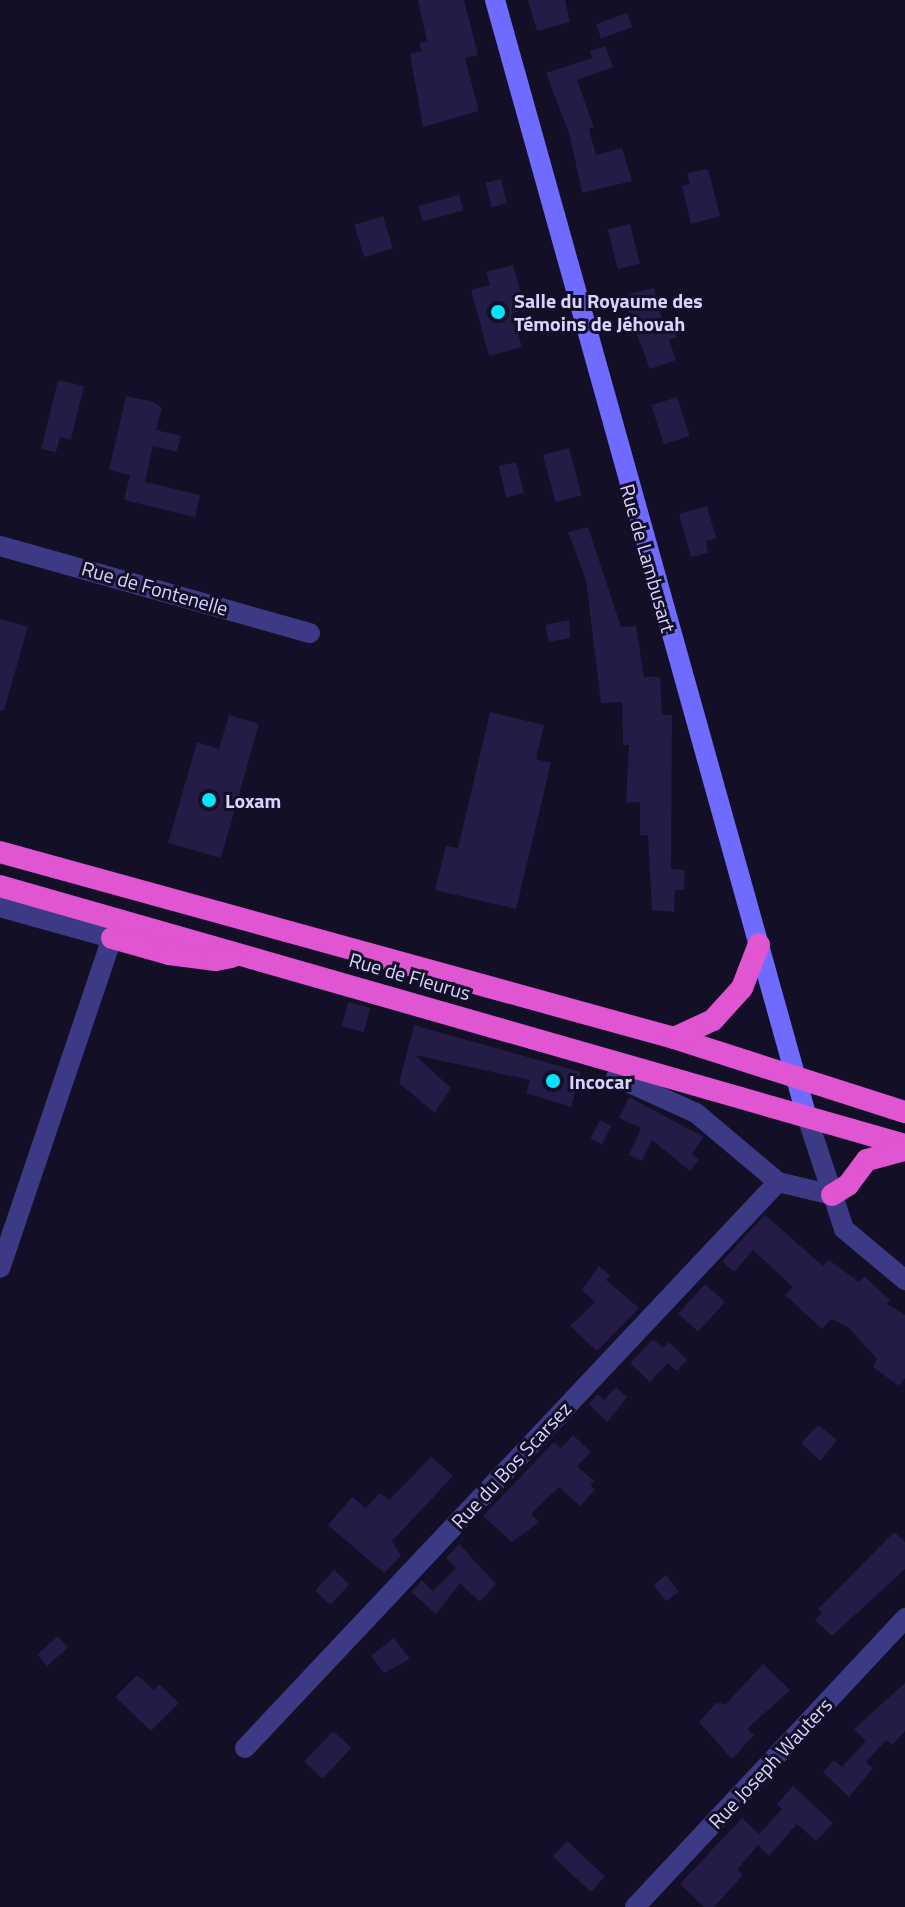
<!DOCTYPE html>
<meta charset="utf-8">
<style>
body{margin:0}
#map{position:relative;width:905px;height:1907px;overflow:hidden;background:#130f26;font-family:"Titillium Web",sans-serif}
div>[style]{position:absolute}
.building>*{inset:0;background:#241b47;transform-origin:0 0}
.minor>*{height:20px;margin:-10px;padding:0 10px;transform-origin:10px;border-radius:10px;background:#3d3a85}
.tertiary>*{height:20px;margin:-10px;padding:0 10px;transform-origin:10px;border-radius:10px;background:#3d3a85}
.secondary>*{height:20px;margin:-10px;padding:0 10px;transform-origin:10px;border-radius:10px;background:#6f6bff}
.trunk>*{height:22px;margin:-11px;padding:0 11px;transform-origin:11px;border-radius:11px;background:#e055d1}
.dots>*{width:22px;height:22px;translate:-50% -50%;box-sizing:border-box;border:4px solid #130f26;border-radius:50%}
span{translate:-50% -50%;white-space:nowrap;text-align:center;line-height:1.15;-webkit-text-stroke:6px #130f26;paint-order:stroke}
.poi-label{font-size:20px;color:#d9d4ff;font-weight:700}
.left{translate:0 -50%;text-align:left}
.street-label{font-size:20px;color:#d9d4ff}
</style>
<div id="map">
<div class="building">
<div style="clip-path:polygon(418px 0,464px 0,478px 55px,465px 58px,479px 111px,423px 127px,410px 54px,422px 51px,419px 43px,427px 41px)"></div>
<div style="clip-path:polygon(528px 0,565px 0,570px 22px,537px 31px)"></div>
<div style="left:627px;top:13px;width:15px;height:33px;rotate:70deg"></div>
<div style="clip-path:polygon(605px 46px,613px 67px,577px 80px,594px 127px,589px 129px,596px 155px,622px 148px,632px 181px,582px 193px,570px 136px,546px 73px,592px 58px,590px 51px)"></div>
<div style="clip-path:polygon(708px 169px,720px 216px,691px 224px,682px 186px,690px 184px,687px 173px)"></div>
<div style="left:501px;top:179px;width:25px;height:16px;rotate:76deg"></div>
<div style="left:459px;top:195px;width:16px;height:42px;rotate:75deg"></div>
<div style="left:383px;top:216px;width:34px;height:30px;rotate:73deg"></div>
<div style="left:630px;top:224px;width:41px;height:23px;rotate:76deg"></div>
<div style="clip-path:polygon(513px 265px,526px 310px,512px 313px,522px 347px,489px 356px,471px 290px,490px 285px,486px 272px)"></div>
<div style="clip-path:polygon(654px 288px,664px 327px,672px 323px,677px 337px,669px 340px,676px 360px,650px 369px,622px 296px)"></div>
<div style="clip-path:polygon(58px 380px,84px 386px,71px 440px,60px 437px,56px 452px,41px 449px)"></div>
<div style="clip-path:polygon(126px 396px,154px 402px,162px 408px,156px 430px,181px 436px,177px 452px,153px 446px,145px 482px,200px 495px,195px 517px,124px 500px,130px 475px,109px 470px)"></div>
<div style="left:677px;top:397px;width:41px;height:27px;rotate:72deg"></div>
<div style="left:569px;top:448px;width:49px;height:27px;rotate:75deg"></div>
<div style="left:516px;top:462px;width:32px;height:18px;rotate:76deg"></div>
<div style="clip-path:polygon(707px 506px,716px 538px,706px 541px,708px 553px,691px 557px,679px 514px)"></div>
<div style="clip-path:polygon(588px 527px,621px 627px,636px 626px,644px 677px,660px 677px,662px 715px,672px 715px,671px 869px,685px 870px,684px 890px,675px 890px,674px 912px,652px 910px,648px 835px,640px 835px,640px 802px,626px 803px,629px 745px,623px 745px,622px 702px,601px 703px,586px 580px,568px 532px)"></div>
<div style="clip-path:polygon(0 619px,28px 627px,4px 710px,0 710px)"></div>
<div style="clip-path:polygon(569px 620px,570px 638px,549px 642px,545px 625px)"></div>
<div style="clip-path:polygon(490px 712px,544px 725px,536px 759px,551px 763px,516px 909px,435px 890px,446px 846px,458px 848px)"></div>
<div style="clip-path:polygon(229px 715px,259px 724px,221px 858px,168px 843px,197px 742px,219px 749px)"></div>
<div style="left:348px;top:1002px;width:23px;height:25px;rotate:15deg"></div>
<div style="clip-path:polygon(414px 1025px,581px 1072px,571px 1107px,526px 1093px,530px 1080px,415px 1055px,451px 1088px,435px 1113px,399px 1083px)"></div>
<div style="clip-path:polygon(629px 1097px,704px 1137px,692px 1154px,699px 1159px,690px 1171px,652px 1140px,642px 1161px,629px 1155px,641px 1128px,619px 1118px)"></div>
<div style="left:600px;top:1120px;width:13px;height:21px;rotate:27deg"></div>
<div style="clip-path:polygon(765px 1215px,823px 1266px,829px 1260px,859px 1282px,864px 1276px,890px 1300px,887px 1304px,905px 1315px,905px 1378px,899px 1386px,873px 1367px,877px 1359px,848px 1327px,831px 1319px,822px 1329px,785px 1295px,793px 1287px,753px 1250px,734px 1272px,722px 1261px)"></div>
<div style="clip-path:polygon(599px 1266px,610px 1275px,606px 1280px,639px 1308px,597px 1351px,570px 1326px,595px 1302px,582px 1290px)"></div>
<div style="left:705px;top:1284px;width:27px;height:40px;rotate:42deg"></div>
<div style="clip-path:polygon(653px 1339px,663px 1348px,669px 1342px,687px 1360px,677px 1371px,668px 1363px,650px 1382px,630px 1363px)"></div>
<div style="clip-path:polygon(616px 1387px,627px 1397px,607px 1422px,589px 1404px,598px 1394px,604px 1400px)"></div>
<div style="clip-path:polygon(818px 1425px,837px 1440px,820px 1461px,801px 1443px)"></div>
<div style="clip-path:polygon(573px 1435px,591px 1452px,577px 1466px,594px 1481px,590px 1485px,595px 1490px,580px 1506px,559px 1487px,531px 1514px,539px 1522px,512px 1542px,483px 1516px,554px 1442px,561px 1448px)"></div>
<div style="clip-path:polygon(431px 1457px,453px 1476px,392px 1541px,401px 1556px,384px 1573px,328px 1525px,352px 1497px,366px 1508px,380px 1493px,389px 1500px)"></div>
<div style="clip-path:polygon(894px 1532px,905px 1542px,905px 1569px,832px 1636px,815px 1620px,822px 1613px,818px 1609px)"></div>
<div style="clip-path:polygon(459px 1544px,496px 1584px,480px 1602px,460px 1583px,436px 1614px,411px 1592px,422px 1580px,433px 1591px,456px 1568px,446px 1558px)"></div>
<div style="left:334px;top:1570px;width:21px;height:28px;rotate:43deg"></div>
<div style="left:666px;top:1575px;width:21px;height:16px;rotate:53deg"></div>
<div style="left:58px;top:1636px;width:15px;height:28px;rotate:48deg"></div>
<div style="clip-path:polygon(394px 1638px,410px 1659px,384px 1673px,371px 1656px)"></div>
<div style="clip-path:polygon(763px 1664px,790px 1690px,747px 1729px,754px 1735px,732px 1759px,699px 1722px,716px 1703px,726px 1704px)"></div>
<div style="clip-path:polygon(137px 1675px,154px 1690px,159px 1684px,179px 1703px,151px 1731px,115px 1697px)"></div>
<div style="clip-path:polygon(905px 1683px,905px 1731px,892px 1745px,886px 1740px,866px 1762px,873px 1768px,849px 1797px,823px 1772px,834px 1760px,842px 1767px,866px 1741px,854px 1729px)"></div>
<div style="left:333px;top:1731px;width:25px;height:42px;rotate:43deg"></div>
<div style="clip-path:polygon(793px 1786px,833px 1823px,816px 1841px,797px 1824px,769px 1856px,758px 1845px,737px 1870px,743px 1875px,714px 1907px,704px 1907px,680px 1884px,742px 1818px,759px 1834px,782px 1809px,777px 1804px)"></div>
<div style="left:567px;top:1841px;width:52px;height:21px;rotate:43deg"></div>
</div>
<div class="minor">
<div style="left:0;top:546px;width:322px;rotate:15.7deg"></div>
<div style="left:0;top:907px;width:116px;rotate:15.5deg"></div>
<div style="left:112px;top:938px;width:348px;rotate:108.7deg"></div>
<div style="left:616px;top:1077px;width:88px;rotate:24.2deg"></div>
<div style="left:696px;top:1113px;width:107px;rotate:40.1deg"></div>
<div style="left:778px;top:1182px;width:56px;rotate:13.5deg"></div>
<div style="left:245px;top:1748px;width:777px;rotate:-46.72deg"></div>
<div style="left:635px;top:1907px;width:396px;rotate:-46.9deg"></div>
</div>
<div class="tertiary">
<div style="left:806px;top:1114px;width:121px;rotate:71.7deg"></div>
<div style="left:844px;top:1229px;width:80px;rotate:39.9deg"></div>
</div>
<div class="secondary">
<div style="left:495px;top:0;width:1157px;rotate:74.4deg"></div>
</div>
<div class="trunk">
<div style="left:0;top:852px;width:699px;rotate:15.43deg"></div>
<div style="left:674px;top:1038px;width:243px;rotate:17.8deg"></div>
<div style="left:0;top:886px;width:941px;rotate:15.97deg"></div>
<div style="left:112px;top:938px;width:59px;rotate:15.7deg"></div>
<div style="left:169px;top:954px;width:47px;rotate:7.3deg"></div>
<div style="left:216px;top:960px;width:16px;rotate:-11deg"></div>
<div style="left:674px;top:1038px;width:43px;rotate:-24.8deg"></div>
<div style="left:713px;top:1020px;width:43px;rotate:-47.8deg"></div>
<div style="left:742px;top:988px;width:47px;rotate:-68.9deg"></div>
<div style="left:832px;top:1195px;width:19px;rotate:-32deg"></div>
<div style="left:848px;top:1185px;width:31px;rotate:-53deg"></div>
<div style="left:867px;top:1160px;width:39px;rotate:-15deg"></div>
</div>
<div class="dots">
<div style="left:498px;top:312px;background:#00e5ff"></div>
<div style="left:209px;top:800px;background:#00e5ff"></div>
<div style="left:553px;top:1081px;background:#00e5ff"></div>
</div>
<div class="poi-label">
<span class="left" style="left:514px;top:312px">Salle du Royaume des<br>Témoins de Jéhovah</span>
<span class="left" style="left:225px;top:800px">Loxam</span>
<span class="left" style="left:569px;top:1081px">Incocar</span>
</div>
<div class="street-label">
<span style="left:648px;top:558px;rotate:74deg">Rue de Lambusart</span>
<span style="left:155px;top:588px;rotate:16deg">Rue de Fontenelle</span>
<span style="left:410px;top:976px;rotate:16deg">Rue de Fleurus</span>
<span style="left:511px;top:1465px;rotate:-47deg">Rue du Bos Scarsez</span>
<span style="left:770px;top:1763px;rotate:-47deg">Rue Joseph Wauters</span>
</div>
</div>
